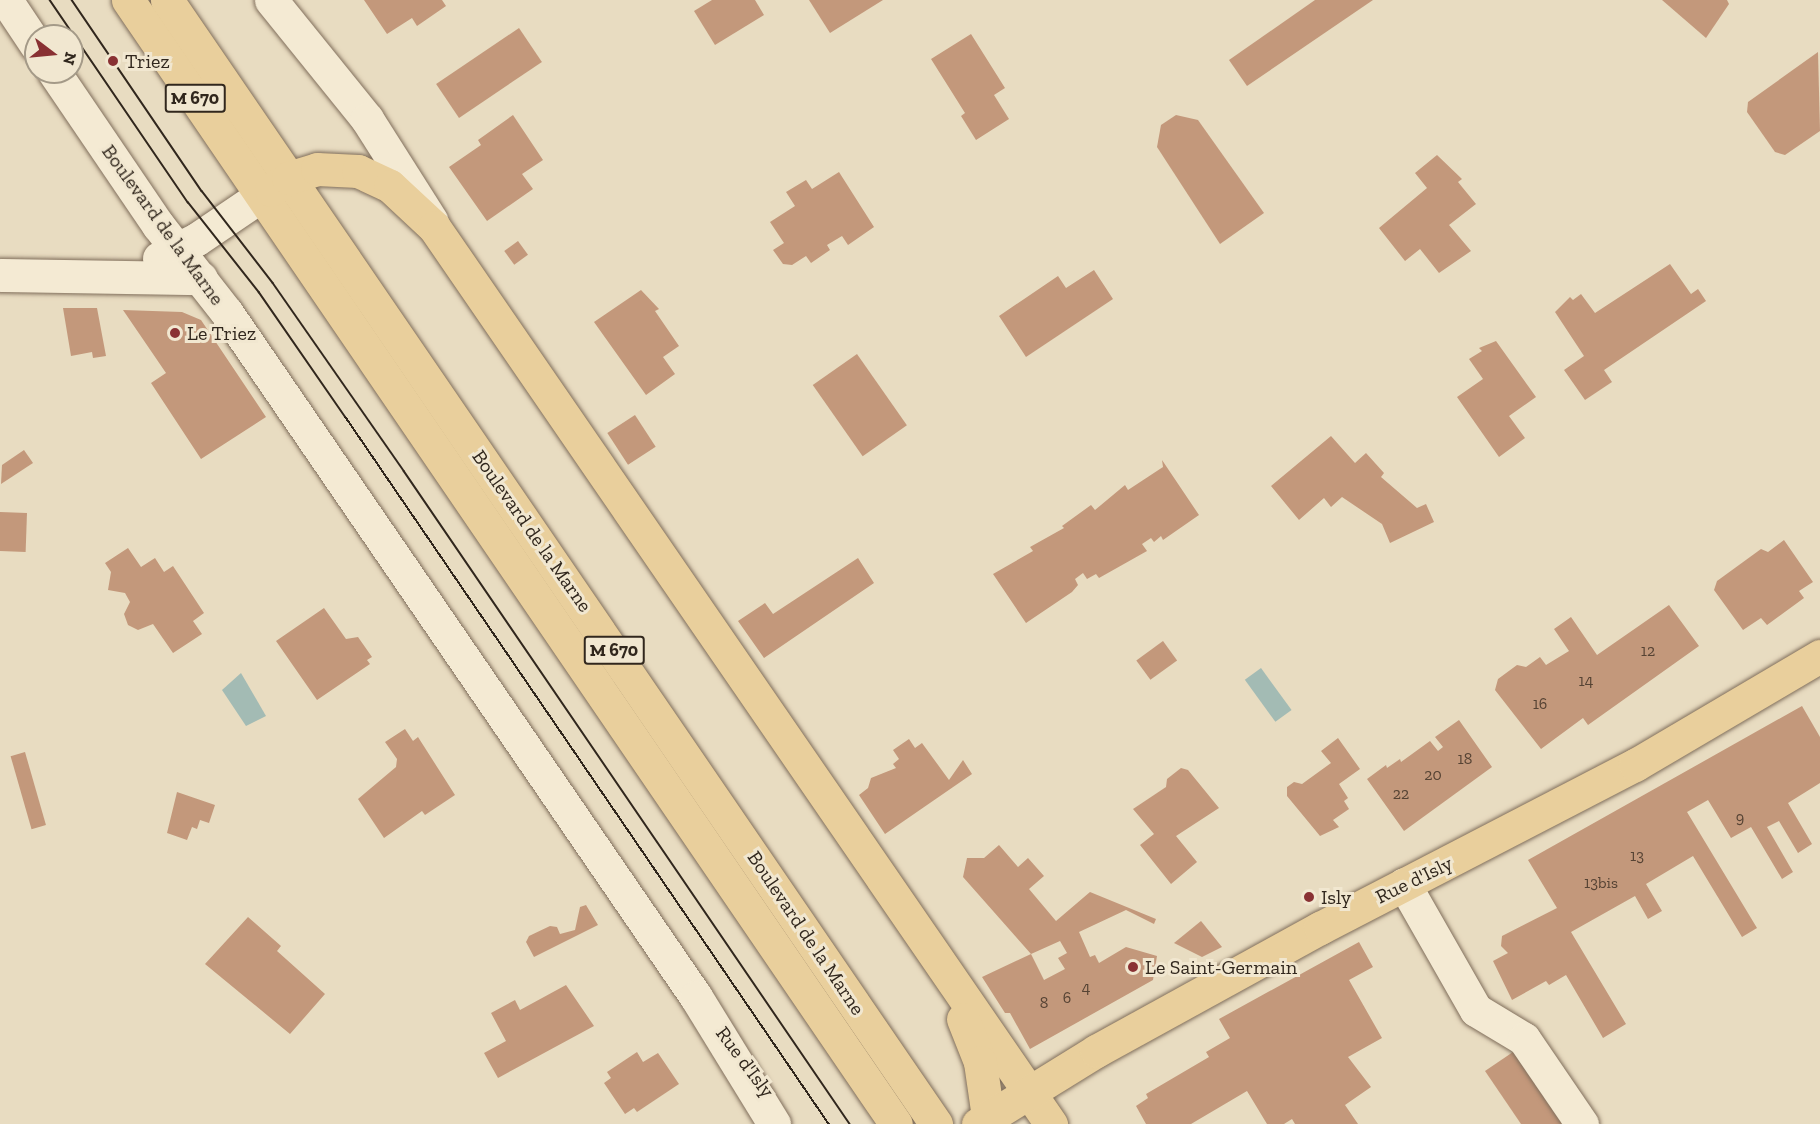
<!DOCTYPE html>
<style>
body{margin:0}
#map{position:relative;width:1820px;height:1124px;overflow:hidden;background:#e8dcc1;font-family:"Zilla Slab",serif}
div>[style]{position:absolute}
.water>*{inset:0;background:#a3bbb4;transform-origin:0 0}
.building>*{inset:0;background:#c3987b;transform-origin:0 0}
.roads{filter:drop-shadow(0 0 2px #806e5b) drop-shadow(0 0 2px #806e5b)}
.minor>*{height:33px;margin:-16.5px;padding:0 16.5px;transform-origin:16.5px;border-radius:16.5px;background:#f4ead3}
.major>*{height:33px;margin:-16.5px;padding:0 16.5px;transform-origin:16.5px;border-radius:16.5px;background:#e9cf9c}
.tram>*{height:1.5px;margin:-0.75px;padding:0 0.75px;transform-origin:0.75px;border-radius:0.75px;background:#31271d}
.dots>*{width:16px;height:16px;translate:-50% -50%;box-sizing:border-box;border:3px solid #f1e7d0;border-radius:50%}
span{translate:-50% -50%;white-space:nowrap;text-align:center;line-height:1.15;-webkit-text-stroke:6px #f1e7d0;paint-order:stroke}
.number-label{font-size:16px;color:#564334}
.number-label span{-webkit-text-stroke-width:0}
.shield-label span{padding:2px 4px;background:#f1e7d0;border:2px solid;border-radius:4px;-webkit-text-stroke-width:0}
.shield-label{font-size:18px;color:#31271d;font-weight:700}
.poi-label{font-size:20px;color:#31271d}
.left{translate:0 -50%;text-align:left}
.street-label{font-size:20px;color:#31271d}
.north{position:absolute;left:24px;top:24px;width:60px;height:60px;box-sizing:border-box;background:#f1e7d0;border:2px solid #a49a88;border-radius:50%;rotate:106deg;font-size:16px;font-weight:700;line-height:24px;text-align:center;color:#31271d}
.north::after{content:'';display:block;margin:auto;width:21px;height:27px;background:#893133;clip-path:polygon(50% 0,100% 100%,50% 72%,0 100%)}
</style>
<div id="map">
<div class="water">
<div style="left:1261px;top:668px;width:52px;height:20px;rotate:54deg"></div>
<div style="clip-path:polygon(241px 673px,266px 716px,246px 726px,222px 690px)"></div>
</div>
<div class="building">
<div style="clip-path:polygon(364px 0,442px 0,446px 6px,417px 26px,412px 18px,387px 34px)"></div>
<div style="clip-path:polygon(712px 0,755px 0,764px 15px,715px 45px,694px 11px)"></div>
<div style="clip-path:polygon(809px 0,883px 0,830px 33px)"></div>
<div style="clip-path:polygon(1315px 0,1373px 0,1247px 86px,1229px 60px)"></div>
<div style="clip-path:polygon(1662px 0,1727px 0,1729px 4px,1706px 38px)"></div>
<div style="left:519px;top:28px;width:41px;height:100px;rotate:56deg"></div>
<div style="clip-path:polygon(971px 34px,1005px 88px,994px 95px,1009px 119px,976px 140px,961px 116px,965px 113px,931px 59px)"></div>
<div style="clip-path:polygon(1818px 52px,1820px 131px,1785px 155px,1775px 152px,1747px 112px,1748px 102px)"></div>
<div style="clip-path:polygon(513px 115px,543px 160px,522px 174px,533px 189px,487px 221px,449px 167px,481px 145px,478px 140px)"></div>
<div style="clip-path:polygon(1176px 115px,1198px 120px,1264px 213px,1220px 244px,1157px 147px,1161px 125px)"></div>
<div style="clip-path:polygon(1437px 155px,1462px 179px,1458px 182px,1476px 204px,1449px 225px,1471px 251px,1439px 273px,1420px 249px,1405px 261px,1379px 228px,1427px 188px,1415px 173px)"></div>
<div style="clip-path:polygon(839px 172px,874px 227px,848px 245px,842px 236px,827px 245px,830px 250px,811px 263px,806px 256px,792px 265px,783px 264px,773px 250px,784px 243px,770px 222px,795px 206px,786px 192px,806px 180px,812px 189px)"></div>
<div style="left:518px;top:241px;width:17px;height:17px;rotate:54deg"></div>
<div style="clip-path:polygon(1670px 264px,1691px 294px,1698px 289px,1706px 301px,1604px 370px,1612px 382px,1585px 400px,1564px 370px,1584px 356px,1555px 312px,1570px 297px,1573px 300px,1581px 294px,1595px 313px)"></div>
<div style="clip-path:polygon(1094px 270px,1113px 299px,1026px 357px,999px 316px,1058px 276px,1066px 288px)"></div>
<div style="clip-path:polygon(641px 290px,659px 309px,655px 311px,679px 346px,663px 357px,675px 374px,646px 395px,594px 322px)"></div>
<div style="clip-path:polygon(63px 308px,97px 308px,106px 356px,93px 358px,92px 352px,71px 356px)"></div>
<div style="clip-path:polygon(123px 310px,182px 312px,201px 320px,266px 417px,201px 459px,151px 383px,166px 373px)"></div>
<div style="clip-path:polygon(1496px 341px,1536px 397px,1509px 416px,1525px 438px,1499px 457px,1457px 397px,1483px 379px,1469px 359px,1482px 351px,1479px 348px)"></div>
<div style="left:857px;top:354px;width:87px;height:54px;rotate:55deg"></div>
<div style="left:635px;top:415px;width:38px;height:33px;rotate:57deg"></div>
<div style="clip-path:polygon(1331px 436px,1355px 463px,1366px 453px,1384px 473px,1381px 477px,1417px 508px,1426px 504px,1434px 522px,1390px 543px,1382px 524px,1342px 497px,1331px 507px,1324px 498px,1299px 520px,1271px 486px)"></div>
<div style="clip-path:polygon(24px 450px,33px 463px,1px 484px,2px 465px)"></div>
<div style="clip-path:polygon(1162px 460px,1199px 515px,1163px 540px,1161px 536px,1154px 542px,1151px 538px,1142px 544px,1147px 551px,1099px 578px,1096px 574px,1087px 579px,1083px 573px,1075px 579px,1078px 585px,1072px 592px,1026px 623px,993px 574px,1033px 551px,1030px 547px,1064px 528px,1062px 526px,1091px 505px,1095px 510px,1125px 485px,1128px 490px,1163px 467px)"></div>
<div style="left:0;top:512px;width:27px;height:39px;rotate:2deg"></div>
<div style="clip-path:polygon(1784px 540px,1813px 582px,1799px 591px,1804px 598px,1767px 625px,1761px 618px,1743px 630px,1714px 590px,1717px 581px,1761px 549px,1768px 552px)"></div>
<div style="clip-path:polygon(128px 548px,141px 567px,155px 558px,164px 572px,173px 566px,204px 613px,193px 621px,202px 634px,173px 653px,153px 624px,138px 630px,128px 625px,124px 614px,130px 602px,125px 593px,108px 590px,111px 572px,105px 563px)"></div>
<div style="clip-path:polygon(858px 558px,874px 583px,764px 658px,738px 621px,765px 603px,773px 614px)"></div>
<div style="clip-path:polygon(1669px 605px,1699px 646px,1588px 725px,1583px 718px,1541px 749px,1495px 690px,1498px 679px,1517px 665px,1526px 667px,1540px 657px,1546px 665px,1569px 651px,1554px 629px,1571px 617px,1597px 655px)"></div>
<div style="clip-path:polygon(324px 608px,346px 639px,358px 637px,372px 657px,367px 660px,370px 664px,317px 700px,276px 641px)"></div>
<div style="left:1163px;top:641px;width:24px;height:33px;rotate:54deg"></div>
<div style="clip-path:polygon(1802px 706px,1820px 737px,1820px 783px,1788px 803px,1812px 844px,1798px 853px,1779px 821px,1767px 827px,1793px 872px,1782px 879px,1751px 827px,1731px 838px,1708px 800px,1687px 812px,1757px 928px,1742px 937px,1693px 856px,1646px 884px,1662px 911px,1648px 919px,1635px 896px,1571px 932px,1626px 1024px,1603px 1038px,1566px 975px,1549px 985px,1546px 981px,1512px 1000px,1493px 961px,1508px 953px,1501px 946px,1502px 936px,1557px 908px,1528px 860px)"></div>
<div style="clip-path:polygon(1459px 720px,1492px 767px,1404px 831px,1367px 779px,1386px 765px,1387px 768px,1400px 759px,1401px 762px,1430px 741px,1438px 751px,1443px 747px,1435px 737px)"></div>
<div style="clip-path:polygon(405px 729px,413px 741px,418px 737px,455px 795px,425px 815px,422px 811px,384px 838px,358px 799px,396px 767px,397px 759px,385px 742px)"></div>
<div style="clip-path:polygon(1338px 738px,1360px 769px,1339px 784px,1348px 798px,1344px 801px,1349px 809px,1333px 820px,1339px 827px,1320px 836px,1287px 796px,1287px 787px,1294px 782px,1302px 784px,1331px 763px,1321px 751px)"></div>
<div style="clip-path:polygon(909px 739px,915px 748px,922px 743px,949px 780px,963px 760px,972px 774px,885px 834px,859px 795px,868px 788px,871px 778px,896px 768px,893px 764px,899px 759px,893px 750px)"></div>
<div style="left:25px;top:752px;width:76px;height:15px;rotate:74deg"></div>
<div style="clip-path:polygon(1181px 768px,1188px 770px,1219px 808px,1176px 836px,1197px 862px,1171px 884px,1140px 845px,1154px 834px,1133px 809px,1166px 787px,1167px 779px)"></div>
<div style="clip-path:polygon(177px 792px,215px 805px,209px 823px,200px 820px,197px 829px,192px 827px,187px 840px,167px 833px)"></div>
<div style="clip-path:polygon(evenodd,999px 845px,1018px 867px,1028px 858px,1044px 876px,1029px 889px,1056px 921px,1090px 892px,1156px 919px,1154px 924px,1126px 910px,1079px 932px,1090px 957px,1095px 955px,1099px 963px,1126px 947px,1157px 956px,1153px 980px,1030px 1049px,1010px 1013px,1005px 1013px,982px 977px,1031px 954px,963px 877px,967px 858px,984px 858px,999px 845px,1060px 941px,1067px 953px,1058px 958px,1065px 969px,1044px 980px,1031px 954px,1060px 941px)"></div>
<div style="clip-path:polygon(586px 905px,598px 925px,534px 957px,526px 942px,529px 936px,550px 926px,557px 927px,560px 934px,575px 930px,580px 907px)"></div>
<div style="clip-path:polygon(248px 917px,281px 946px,277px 951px,325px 994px,290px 1034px,205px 964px)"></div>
<div style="clip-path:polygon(1201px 921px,1222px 947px,1202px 957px,1174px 943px)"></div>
<div style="clip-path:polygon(1359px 942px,1373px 967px,1349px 980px,1382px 1038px,1348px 1057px,1371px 1087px,1345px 1105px,1358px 1124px,1295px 1124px,1292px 1119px,1284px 1124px,1267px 1124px,1247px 1091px,1191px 1124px,1146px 1124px,1136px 1106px,1148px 1098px,1146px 1094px,1209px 1057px,1206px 1052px,1230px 1038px,1219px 1019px)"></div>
<div style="clip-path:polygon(566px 985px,594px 1026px,498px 1078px,484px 1053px,506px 1041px,491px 1013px,515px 1000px,520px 1010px)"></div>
<div style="clip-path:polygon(637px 1052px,643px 1062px,658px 1053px,679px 1084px,637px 1112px,634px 1108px,625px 1114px,604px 1083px,611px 1078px,607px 1072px)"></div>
<div style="clip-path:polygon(1513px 1052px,1562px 1124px,1521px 1124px,1485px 1071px)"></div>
</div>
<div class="roads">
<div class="minor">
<div style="left:6px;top:0;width:54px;rotate:56.3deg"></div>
<div style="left:271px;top:0;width:153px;rotate:51.1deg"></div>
<div style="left:367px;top:119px;width:120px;rotate:57.6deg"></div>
<div style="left:54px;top:72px;width:185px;rotate:55.8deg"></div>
<div style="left:158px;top:225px;width:112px;rotate:51.9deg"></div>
<div style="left:227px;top:313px;width:829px;rotate:55.56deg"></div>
<div style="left:696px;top:997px;width:149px;rotate:58.4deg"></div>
<div style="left:159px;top:258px;width:42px;rotate:-26.6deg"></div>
<div style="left:197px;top:239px;width:78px;rotate:-34.1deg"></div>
<div style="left:0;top:275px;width:201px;rotate:0.9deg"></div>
<div style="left:1404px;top:884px;width:145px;rotate:60.3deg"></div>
<div style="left:1476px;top:1010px;width:56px;rotate:31.1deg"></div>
<div style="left:1524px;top:1039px;width:103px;rotate:55.7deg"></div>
</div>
<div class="major">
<div style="left:128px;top:0;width:1361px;rotate:55.66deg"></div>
<div style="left:167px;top:0;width:1362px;rotate:55.62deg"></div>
<div style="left:271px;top:190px;width:21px;rotate:-35deg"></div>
<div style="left:288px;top:178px;width:30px;rotate:-17deg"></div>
<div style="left:317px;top:169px;width:41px;rotate:2.8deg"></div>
<div style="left:358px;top:171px;width:35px;rotate:25deg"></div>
<div style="left:390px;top:186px;width:60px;rotate:43deg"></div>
<div style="left:434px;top:227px;width:1089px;rotate:55.48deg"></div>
<div style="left:963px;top:1019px;width:46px;rotate:68.4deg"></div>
<div style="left:980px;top:1062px;width:63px;rotate:81.7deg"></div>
<div style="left:978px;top:1124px;width:139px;rotate:-31.7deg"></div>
<div style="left:1096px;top:1051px;width:256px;rotate:-28.8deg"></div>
<div style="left:1320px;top:928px;width:355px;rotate:-27.4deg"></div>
<div style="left:1635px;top:765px;width:215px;rotate:-30.5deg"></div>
</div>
</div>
<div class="tram">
<div style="left:50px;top:0;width:245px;rotate:55.7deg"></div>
<div style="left:188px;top:202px;width:115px;rotate:51.7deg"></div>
<div style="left:259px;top:292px;width:151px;rotate:55.3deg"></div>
<div style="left:345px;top:416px;width:858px;rotate:55.64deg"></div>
<div style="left:72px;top:0;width:231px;rotate:55.8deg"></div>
<div style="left:202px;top:191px;width:116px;rotate:52.3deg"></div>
<div style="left:273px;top:283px;width:229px;rotate:55.1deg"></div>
<div style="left:404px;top:471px;width:791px;rotate:55.67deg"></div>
</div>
<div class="dots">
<div style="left:113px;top:61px;background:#893133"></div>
<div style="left:175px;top:333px;background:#893133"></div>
<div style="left:1309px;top:897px;background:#893133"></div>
<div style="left:1133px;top:967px;background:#893133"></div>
</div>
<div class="number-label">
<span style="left:1648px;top:651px">12</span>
<span style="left:1586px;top:681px">14</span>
<span style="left:1540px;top:704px">16</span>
<span style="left:1465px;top:759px">18</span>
<span style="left:1433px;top:775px">20</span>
<span style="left:1401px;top:794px">22</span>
<span style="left:1740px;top:818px">9</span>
<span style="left:1637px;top:856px">13</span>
<span style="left:1601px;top:883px">13bis</span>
<span style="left:1086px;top:988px">4</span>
<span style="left:1067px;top:998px">6</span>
<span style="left:1044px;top:1003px">8</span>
</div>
<div class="shield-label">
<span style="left:195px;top:98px">M 670</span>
<span style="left:614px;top:650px">M 670</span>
</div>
<div class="poi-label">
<span class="left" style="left:125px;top:61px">Triez</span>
<span class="left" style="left:187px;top:333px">Le Triez</span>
<span class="left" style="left:1321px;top:897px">Isly</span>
<span class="left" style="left:1145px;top:967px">Le Saint-Germain</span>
</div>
<div class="street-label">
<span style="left:163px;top:225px;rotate:54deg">Boulevard de la Marne</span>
<span style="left:532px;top:531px;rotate:55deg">Boulevard de la Marne</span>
<span style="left:1414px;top:880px;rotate:-26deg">Rue d'Isly</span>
<span style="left:806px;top:933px;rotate:56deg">Boulevard de la Marne</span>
<span style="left:745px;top:1062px;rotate:53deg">Rue d'Isly</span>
</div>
<div class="north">N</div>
</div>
